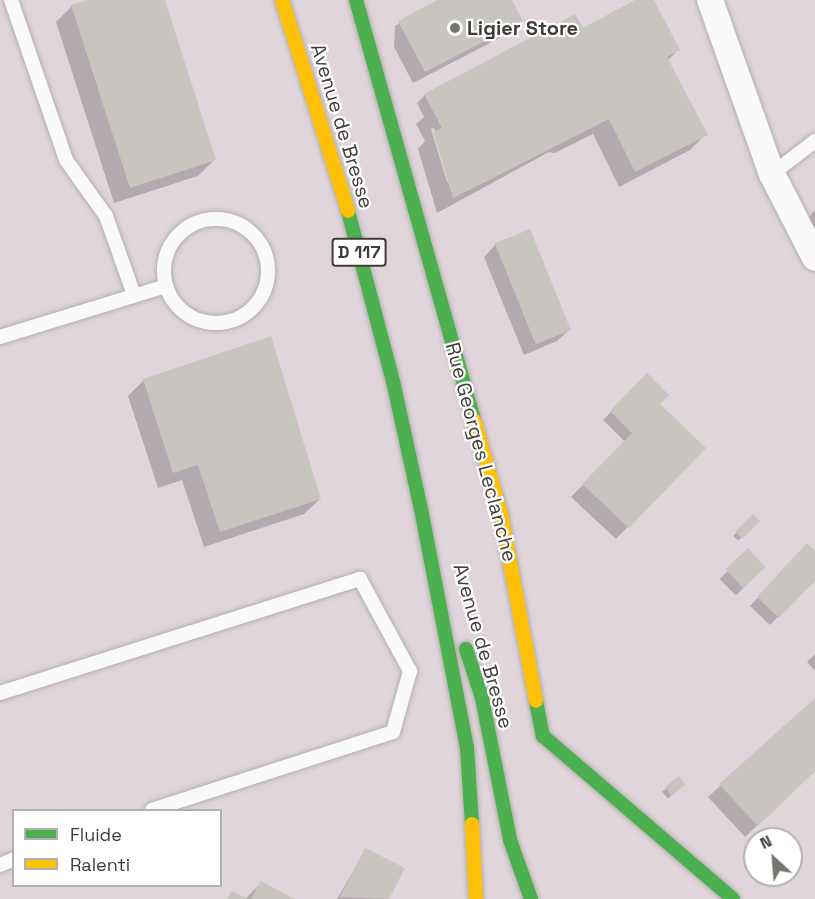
<!DOCTYPE html>
<style>
body{margin:0}
#map{position:relative;width:815px;height:899px;overflow:hidden;background:#e0ddd6;font-family:"Space Grotesk",sans-serif}
div>[style]{position:absolute}
.industrial>*{inset:0;background:#e0d5db}
.shadow>*{inset:0;background:#0003;transform-origin:0 0}
.building>*{inset:0;background:#c8c5c0;transform-origin:0 0}
.roads{filter:drop-shadow(0 0 2px #b3b0ac) drop-shadow(0 0 2px #b3b0ac)}
.lane>*{height:14px;margin:-7px;padding:0 7px;transform-origin:7px;border-radius:7px;background:#fafaf9}
.lane>.ring{margin:-7px;padding:0;box-sizing:content-box;background:none;border:14px solid #fafaf9;border-radius:50%}
.street>*{height:26px;margin:-13px;padding:0 13px;transform-origin:13px;border-radius:13px;background:#fafaf9}
.fast>*{height:14px;margin:-7px;padding:0 7px;transform-origin:7px;border-radius:7px;background:#4caf50}
.slow>*{height:14px;margin:-7px;padding:0 7px;transform-origin:7px;border-radius:7px;background:#ffc107}
.dots>*{width:16px;height:16px;translate:-50% -50%;box-sizing:border-box;border:3px solid #fff;border-radius:50%}
span{translate:-50% -50%;white-space:nowrap;text-align:center;line-height:1.15;-webkit-text-stroke:4.5px #fff;paint-order:stroke}
.shield-label span{padding:2px 4px;background:#fff;border:2px solid;border-radius:4px;-webkit-text-stroke-width:0}
.shield-label{font-size:18px;color:#3f3d38;font-weight:700}
.poi-label{font-size:20px;color:#3f3d38;font-weight:700}
.left{translate:0 -50%;text-align:left}
.street-label{font-size:20px;color:#3f3d38}
.legend{position:absolute;left:12px;top:809px;width:210px;height:78px;box-sizing:border-box;background:#fff;border:2px solid #b2b1af;margin:0;padding:8px 10px;list-style:none;font-size:18px;color:#3f3d38}
.legend li{display:flex;align-items:center;gap:12px;height:30px}
.legend b{width:30px;border:2px solid #b2b1af}
.north{position:absolute;left:743px;top:827px;width:60px;height:60px;box-sizing:border-box;background:#fff;border:2px solid #b2b1af;border-radius:50%;rotate:334deg;font-size:16px;font-weight:700;line-height:24px;text-align:center;color:#3f3d38}
.north::after{content:'';display:block;margin:auto;width:21px;height:27px;background:#77756f;clip-path:polygon(50% 0,100% 100%,50% 72%,0 100%)}
</style>
<div id="map">
<div class="industrial">
<div style="clip-path:polygon(evenodd,0 0,815px 0,815px 899px,0 899px,0 0,14px 810px,220px 810px,220px 886px,14px 886px,14px 810px,0 0,755px 839px,791px 839px,791px 875px,755px 875px,755px 839px)"></div>
</div>
<div class="shadow">
<div style="clip-path:polygon(92px 0,163px 0,214px 160px,198px 176px,114px 203px,56px 22px,72px 6px)"></div>
<div style="clip-path:polygon(441px 0,511px 0,521px 20px,509px 33px,413px 83px,394px 47px,395px 26px)"></div>
<div style="clip-path:polygon(evenodd,639px 0,652px 0,678px 50px,667px 61px,706px 134px,690px 150px,619px 187px,593px 134px,555px 153px,549px 152px,437px 213px,418px 149px,425px 141px,416px 124px,424px 117px,417px 103px,425px 95px,582px 30px,639px 0,434px 128px,449px 180px,447px 182px,431px 129px,434px 128px)"></div>
<div style="clip-path:polygon(815px 210px,815px 226px,807px 219px)"></div>
<div style="clip-path:polygon(496px 244px,570px 329px,557px 341px,524px 355px,484px 257px)"></div>
<div style="clip-path:polygon(647px 376px,658px 404px,704px 448px,616px 539px,571px 497px,625px 442px,603px 420px)"></div>
<div style="clip-path:polygon(144px 380px,320px 499px,304px 514px,204px 547px,182px 480px,158px 488px,128px 396px)"></div>
<div style="left:753px;top:516px;width:7px;height:28px;rotate:45deg"></div>
<div style="clip-path:polygon(807px 545px,815px 553px,815px 579px,770px 625px,750px 606px)"></div>
<div style="left:748px;top:551px;width:23px;height:40px;rotate:45deg"></div>
<div style="clip-path:polygon(815px 654px,815px 671px,807px 662px)"></div>
<div style="clip-path:polygon(815px 700px,815px 771px,745px 837px,708px 797px)"></div>
<div style="left:678px;top:778px;width:9px;height:21px;rotate:49deg"></div>
<div style="clip-path:polygon(366px 849px,403px 869px,387px 899px,337px 899px)"></div>
<div style="clip-path:polygon(261px 883px,292px 899px,245px 899px)"></div>
</div>
<div class="building">
<div style="clip-path:polygon(87px 0,165px 0,216px 160px,130px 188px,71px 5px)"></div>
<div style="clip-path:polygon(437px 0,512px 0,523px 21px,425px 72px,398px 21px)"></div>
<div style="clip-path:polygon(635px 0,654px 0,680px 50px,667px 57px,708px 135px,635px 172px,609px 119px,453px 198px,433px 132px,442px 128px,424px 94px,575px 14px,583px 28px)"></div>
<div style="left:530px;top:229px;width:109px;height:38px;rotate:68deg"></div>
<div style="clip-path:polygon(271px 336px,321px 499px,220px 532px,198px 465px,173px 473px,143px 379px)"></div>
<div style="clip-path:polygon(647px 373px,669px 395px,660px 404px,706px 448px,629px 528px,582px 484px,632px 433px,610px 411px)"></div>
<div style="left:753px;top:514px;width:10px;height:25px;rotate:45deg"></div>
<div style="clip-path:polygon(807px 543px,815px 551px,815px 581px,779px 618px,757px 597px)"></div>
<div style="left:748px;top:548px;width:26px;height:31px;rotate:47deg"></div>
<div style="clip-path:polygon(815px 698px,815px 771px,758px 826px,719px 784px)"></div>
<div style="left:679px;top:776px;width:11px;height:18px;rotate:52deg"></div>
<div style="clip-path:polygon(365px 848px,405px 868px,389px 899px,340px 897px)"></div>
<div style="clip-path:polygon(261px 881px,295px 899px,251px 899px)"></div>
<div style="clip-path:polygon(232px 891px,248px 899px,227px 899px)"></div>
</div>
<div class="roads">
<div class="lane">
<div style="left:11px;top:0;width:169px;rotate:71deg"></div>
<div style="left:66px;top:160px;width:69px;rotate:54.5deg"></div>
<div style="left:106px;top:216px;width:84px;rotate:70.5deg"></div>
<div style="left:772px;top:174px;width:54px;rotate:-37.5deg"></div>
<div class="ring" style="left:164px;top:219px;width:90px;height:90px"></div>
<div style="left:0;top:337px;width:174px;rotate:-17.1deg"></div>
<div style="left:0;top:693px;width:378px;rotate:-17.6deg"></div>
<div style="left:360px;top:579px;width:105px;rotate:61.5deg"></div>
<div style="left:410px;top:671px;width:63px;rotate:105.6deg"></div>
<div style="left:393px;top:732px;width:253px;rotate:162.1deg"></div>
<div style="left:0;top:865px;width:15px;rotate:-23deg"></div>
</div>
<div class="street">
<div style="left:710px;top:0;width:185px;rotate:70.4deg"></div>
<div style="left:772px;top:174px;width:94px;rotate:62.9deg"></div>
</div>
<div class="fast">
<div style="left:356px;top:0;width:436px;rotate:74.3deg"></div>
<div style="left:348px;top:211px;width:176px;rotate:75.2deg"></div>
<div style="left:393px;top:381px;width:131px;rotate:77.7deg"></div>
<div style="left:421px;top:509px;width:242px;rotate:79.1deg"></div>
<div style="left:467px;top:747px;width:77px;rotate:86.3deg"></div>
<div style="left:466px;top:649px;width:52px;rotate:71.9deg"></div>
<div style="left:482px;top:698px;width:145px;rotate:78.8deg"></div>
<div style="left:510px;top:840px;width:63px;rotate:70.4deg"></div>
<div style="left:536px;top:701px;width:36px;rotate:79deg"></div>
<div style="left:543px;top:736px;width:250px;rotate:40.6deg"></div>
</div>
<div class="slow">
<div style="left:282px;top:0;width:221px;rotate:72.6deg"></div>
<div style="left:474px;top:420px;width:98px;rotate:74deg"></div>
<div style="left:501px;top:514px;width:190px;rotate:79.4deg"></div>
<div style="left:472px;top:824px;width:75px;rotate:86.9deg"></div>
</div>
</div>
<div class="dots">
<div style="left:455px;top:28px;background:#77756f"></div>
</div>
<div class="shield-label">
<span style="left:359px;top:252px">D 117</span>
</div>
<div class="poi-label">
<span class="left" style="left:467px;top:28px">Ligier Store</span>
</div>
<div class="street-label">
<span style="left:342px;top:126px;rotate:73deg">Avenue de Bresse</span>
<span style="left:481px;top:452px;rotate:75deg">Rue Georges Leclanche</span>
<span style="left:483px;top:646px;rotate:74deg">Avenue de Bresse</span>
</div>
<ul class="legend">
<li><b style="height:8px;background:#4caf50"></b>Fluide</li>
<li><b style="height:8px;background:#ffc107"></b>Ralenti</li>
</ul>
<div class="north">N</div>
</div>
